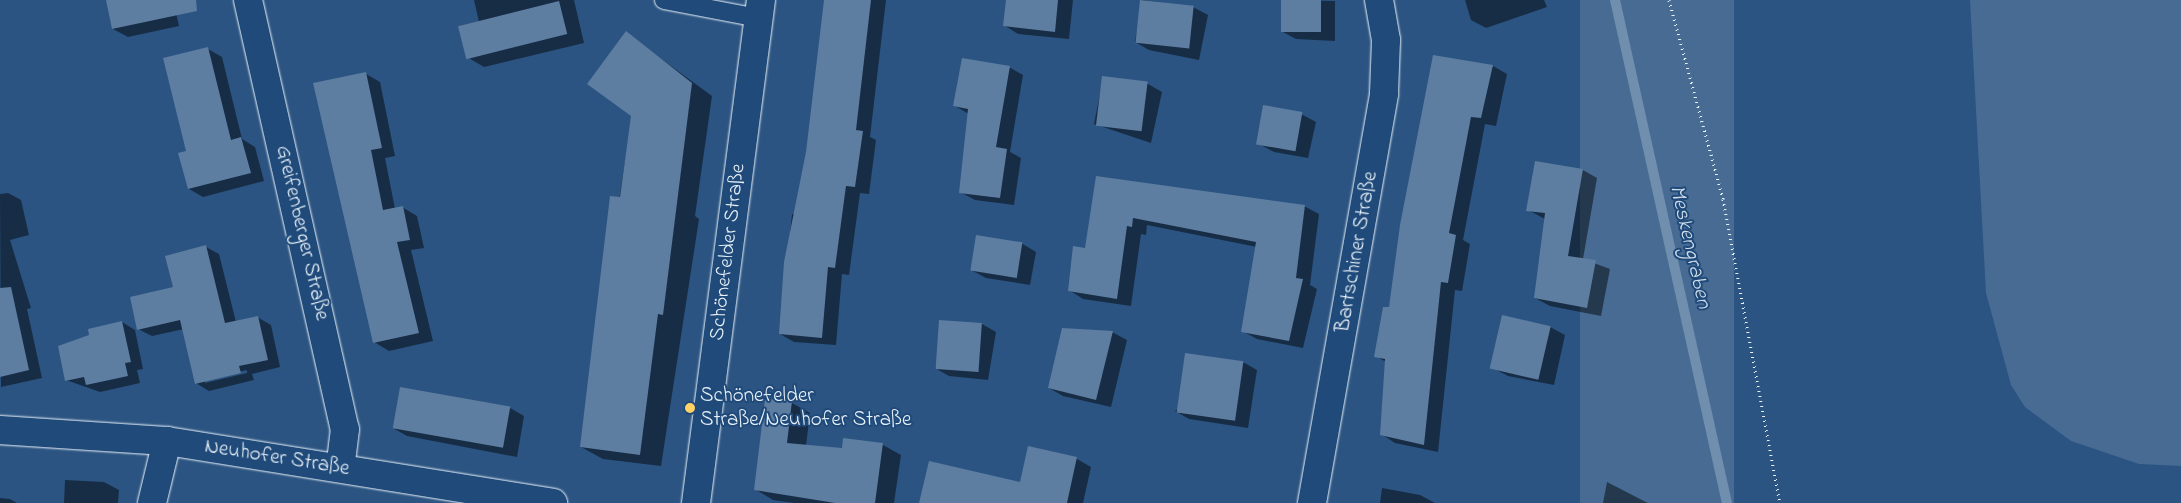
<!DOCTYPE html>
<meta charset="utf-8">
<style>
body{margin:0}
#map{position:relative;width:2181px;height:503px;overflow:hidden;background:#2b5482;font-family:"Indie Flower",sans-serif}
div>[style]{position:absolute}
.green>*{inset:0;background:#476b93;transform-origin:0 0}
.shadow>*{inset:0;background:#0007}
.stream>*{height:10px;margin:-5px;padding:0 5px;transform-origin:5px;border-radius:5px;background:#708ead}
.building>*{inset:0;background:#5d7da1;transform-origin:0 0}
.path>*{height:3px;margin-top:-1.5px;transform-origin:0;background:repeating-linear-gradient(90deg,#e8f1f8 0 1px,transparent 0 5px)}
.roads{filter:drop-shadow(0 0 1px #e8f1f8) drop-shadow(0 0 1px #e8f1f8)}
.lane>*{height:18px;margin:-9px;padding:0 9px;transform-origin:9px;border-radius:9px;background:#1f4a7a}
.street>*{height:28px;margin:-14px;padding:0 14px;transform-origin:14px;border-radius:14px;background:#1f4a7a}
.dots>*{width:14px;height:14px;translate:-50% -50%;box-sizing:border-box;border:2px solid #1f4a7a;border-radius:50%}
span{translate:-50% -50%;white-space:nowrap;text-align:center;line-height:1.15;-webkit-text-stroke:4px #1f4a7a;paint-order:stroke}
.street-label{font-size:21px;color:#e8f1f8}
.poi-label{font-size:21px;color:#e8f1f8}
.left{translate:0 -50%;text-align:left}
.water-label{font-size:22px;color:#d0dde9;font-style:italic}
</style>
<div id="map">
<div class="green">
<div style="left:1580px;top:0;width:154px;height:516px"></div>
<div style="clip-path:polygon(1970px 0,2181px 0,2181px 466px,2139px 464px,2071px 441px,2025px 407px,2011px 385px,1986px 293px)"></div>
</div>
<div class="shadow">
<div style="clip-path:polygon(107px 0,173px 0,179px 26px,128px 37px,113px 29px)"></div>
<div style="clip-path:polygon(474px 0,574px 0,584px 43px,484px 67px,467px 57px,479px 22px)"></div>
<div style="clip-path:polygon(827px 0,886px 0,870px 137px,876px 140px,869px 194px,860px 193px,849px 275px,842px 274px,836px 345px,794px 342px,780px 334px,792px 214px,798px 215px)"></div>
<div style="clip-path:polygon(1007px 0,1073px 0,1069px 39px,1018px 34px,1004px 25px)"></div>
<div style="clip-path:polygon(1142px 0,1193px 7px,1208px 15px,1199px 60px,1149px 50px,1135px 42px)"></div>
<div style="clip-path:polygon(1282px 0,1335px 1px,1335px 41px,1296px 39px,1281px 31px)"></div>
<div style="clip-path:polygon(1465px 0,1544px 0,1547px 7px,1486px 28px,1471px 20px)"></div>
<div style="clip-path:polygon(626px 33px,712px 96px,695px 216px,699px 219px,661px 466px,603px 459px,581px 447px,632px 116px)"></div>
<div style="clip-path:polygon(208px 49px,222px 57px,242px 139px,255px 147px,264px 181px,203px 197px,189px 189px,187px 152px)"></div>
<div style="clip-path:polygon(1493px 66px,1507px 74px,1496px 126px,1485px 124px,1463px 240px,1470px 244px,1462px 291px,1455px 290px,1438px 452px,1395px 443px,1381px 434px,1386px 362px,1376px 356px,1391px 309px,1401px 225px)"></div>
<div style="clip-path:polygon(1009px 67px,1023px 75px,1010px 152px,1021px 158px,1014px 205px,975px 200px,960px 192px,969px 114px,955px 106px)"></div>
<div style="clip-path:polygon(366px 74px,380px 82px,395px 156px,385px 158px,395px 209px,402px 207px,417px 216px,424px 248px,411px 250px,433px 341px,389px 351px,374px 342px)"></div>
<div style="clip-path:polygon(1103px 78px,1148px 84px,1162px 92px,1151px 143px,1094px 124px)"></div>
<div style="clip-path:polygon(1301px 114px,1316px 122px,1308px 158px,1274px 152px,1259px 144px)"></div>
<div style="clip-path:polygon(1583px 170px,1597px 178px,1583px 259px,1610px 269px,1601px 316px,1550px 306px,1535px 298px,1545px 219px,1528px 210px)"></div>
<div style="clip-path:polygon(1097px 178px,1304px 206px,1319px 214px,1310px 285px,1317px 289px,1303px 348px,1257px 339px,1242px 331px,1257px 247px,1147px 225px,1146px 235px,1141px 234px,1131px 306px,1083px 299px,1069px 290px,1086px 249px)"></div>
<div style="clip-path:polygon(8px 193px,21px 200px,29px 235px,10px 240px,31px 308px,27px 309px,42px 378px,1px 387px,0 194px)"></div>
<div style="clip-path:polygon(1021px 243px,1036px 252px,1030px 285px,986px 278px,971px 270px)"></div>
<div style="clip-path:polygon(evenodd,206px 247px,219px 254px,236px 322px,257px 317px,271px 325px,280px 367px,252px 374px,254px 380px,209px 391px,196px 383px,184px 329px,152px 336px,138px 329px,206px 247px,247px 370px,247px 373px,205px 383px,205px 380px,247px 370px)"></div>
<div style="clip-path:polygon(122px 322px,135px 330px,143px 369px,137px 370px,140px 383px,100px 392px,66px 380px)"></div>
<div style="clip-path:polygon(982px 324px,996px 332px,988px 380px,949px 376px,935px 368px)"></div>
<div style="clip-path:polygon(1550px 327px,1565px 335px,1554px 385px,1508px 376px,1493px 368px)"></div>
<div style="clip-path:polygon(1112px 332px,1127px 340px,1111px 407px,1063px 396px,1049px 388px)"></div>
<div style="clip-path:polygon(1243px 362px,1257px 370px,1248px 428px,1189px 419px,1175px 411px)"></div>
<div style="clip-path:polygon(792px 403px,810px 413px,806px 446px,843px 449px,883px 445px,901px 455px,894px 503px,794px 503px,773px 500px,755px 489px)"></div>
<div style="clip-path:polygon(510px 408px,524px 416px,517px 457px,407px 436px,393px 428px)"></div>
<div style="clip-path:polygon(1029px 447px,1077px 459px,1091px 467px,1083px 503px,921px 503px,1021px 483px)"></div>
<div style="clip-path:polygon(65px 480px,104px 482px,119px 490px,118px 503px,64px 503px)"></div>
<div style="clip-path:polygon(1607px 482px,1642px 500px,1648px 503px,1603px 503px)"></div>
<div style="clip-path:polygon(1382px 488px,1420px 495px,1435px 503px,1380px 503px)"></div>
<div style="clip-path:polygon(0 498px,10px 499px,17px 503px,0 503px)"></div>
</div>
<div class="stream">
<div style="left:1615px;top:0;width:515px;rotate:77.45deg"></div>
</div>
<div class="building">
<div style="clip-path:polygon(106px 0,196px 0,197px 11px,112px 29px)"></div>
<div style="clip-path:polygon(824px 0,871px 0,856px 130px,863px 131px,855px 187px,846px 186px,835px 268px,828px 267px,822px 338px,779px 334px,784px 262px,806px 152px)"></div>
<div style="clip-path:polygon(1006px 0,1058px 0,1055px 32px,1003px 26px)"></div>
<div style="left:1140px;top:0;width:54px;height:43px;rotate:6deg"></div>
<div style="left:1281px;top:0;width:40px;height:32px"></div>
<div style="left:559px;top:1px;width:34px;height:104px;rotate:76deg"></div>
<div style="clip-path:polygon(626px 31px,692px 83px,663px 315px,658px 314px,640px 455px,580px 447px,610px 196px,620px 197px,631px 116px,587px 84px)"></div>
<div style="clip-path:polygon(208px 47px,231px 140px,241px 137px,251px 173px,188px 189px,178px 153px,186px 151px,163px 58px)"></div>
<div style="clip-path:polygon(1433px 55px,1493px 65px,1481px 118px,1471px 117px,1449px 233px,1456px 235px,1448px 283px,1441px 282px,1424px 445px,1380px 435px,1385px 359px,1374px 357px,1383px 307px,1389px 307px,1400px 225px)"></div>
<div style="clip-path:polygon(962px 58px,1010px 66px,996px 147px,1007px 149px,1000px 198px,959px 193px,968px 109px,953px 106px)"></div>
<div style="clip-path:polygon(366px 72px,382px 148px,371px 150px,383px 210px,403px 206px,410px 240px,397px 242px,419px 333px,373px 343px,313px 83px)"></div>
<div style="left:1102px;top:76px;width:46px;height:50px;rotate:7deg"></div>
<div style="left:1263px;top:105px;width:40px;height:40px;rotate:10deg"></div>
<div style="clip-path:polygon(1535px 161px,1583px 169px,1568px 256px,1596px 260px,1587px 308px,1534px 298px,1545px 213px,1526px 211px)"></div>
<div style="clip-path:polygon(1096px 176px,1305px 205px,1296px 278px,1303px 279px,1289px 341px,1241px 332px,1256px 242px,1133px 218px,1132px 227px,1127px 226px,1117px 299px,1068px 291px,1073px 246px,1085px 248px)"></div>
<div style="left:976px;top:235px;width:47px;height:36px;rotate:9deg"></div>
<div style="clip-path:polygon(206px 245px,225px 323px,258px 316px,268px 360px,239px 366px,241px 373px,195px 384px,180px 320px,137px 330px,130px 297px,173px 287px,165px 256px)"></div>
<div style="clip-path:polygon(11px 287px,29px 370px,0 377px,0 288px)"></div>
<div style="left:1502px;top:315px;width:50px;height:55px;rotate:13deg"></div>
<div style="left:939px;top:320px;width:43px;height:49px;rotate:4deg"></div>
<div style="clip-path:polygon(122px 321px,131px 362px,125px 363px,128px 376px,86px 385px,84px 377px,65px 381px,58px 346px,89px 335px,88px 329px)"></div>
<div style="clip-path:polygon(1062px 328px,1113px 331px,1096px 400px,1048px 388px)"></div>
<div style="left:1185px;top:353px;width:59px;height:60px;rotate:8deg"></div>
<div style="left:400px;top:387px;width:112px;height:42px;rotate:10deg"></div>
<div style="clip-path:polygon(765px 399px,792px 401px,787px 443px,842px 448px,843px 438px,883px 443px,875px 503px,835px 503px,754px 490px)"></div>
<div style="clip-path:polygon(1028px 446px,1077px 457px,1067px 503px,919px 503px,929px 461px,1020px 482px)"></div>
</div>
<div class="path">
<div style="left:1669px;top:0;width:206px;rotate:74.8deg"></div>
<div style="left:1723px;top:199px;width:309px;rotate:79.4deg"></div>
</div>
<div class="roads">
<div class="lane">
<div style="left:664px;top:0;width:96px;rotate:10.8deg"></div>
</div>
<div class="street">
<div style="left:248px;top:0;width:440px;rotate:77.3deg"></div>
<div style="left:345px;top:429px;width:39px;rotate:97deg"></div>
<div style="left:0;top:430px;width:167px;rotate:3.8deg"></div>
<div style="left:167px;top:441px;width:391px;rotate:9.1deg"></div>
<div style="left:152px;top:503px;width:64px;rotate:-76.4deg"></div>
<div style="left:696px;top:503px;width:507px;rotate:-82.64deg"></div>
<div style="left:1312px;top:503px;width:416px;rotate:-80deg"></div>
<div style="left:1384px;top:93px;width:53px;rotate:-87.8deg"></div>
<div style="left:1386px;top:40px;width:41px;rotate:-99.9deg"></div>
</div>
</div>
<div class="dots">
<div style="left:690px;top:408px;background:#ffd166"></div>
</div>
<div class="street-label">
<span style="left:302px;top:233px;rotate:77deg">Greifenberger Straße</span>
<span style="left:728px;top:252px;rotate:-83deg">Schönefelder Straße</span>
<span style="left:1357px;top:252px;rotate:-80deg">Bartschiner Straße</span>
<span style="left:277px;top:458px;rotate:9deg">Neuhofer Straße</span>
</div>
<div class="poi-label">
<span class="left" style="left:700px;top:408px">Schönefelder<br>Straße/Neuhofer Straße</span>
</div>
<div class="water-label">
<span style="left:1689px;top:247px;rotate:77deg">Meskengraben</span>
</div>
</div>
